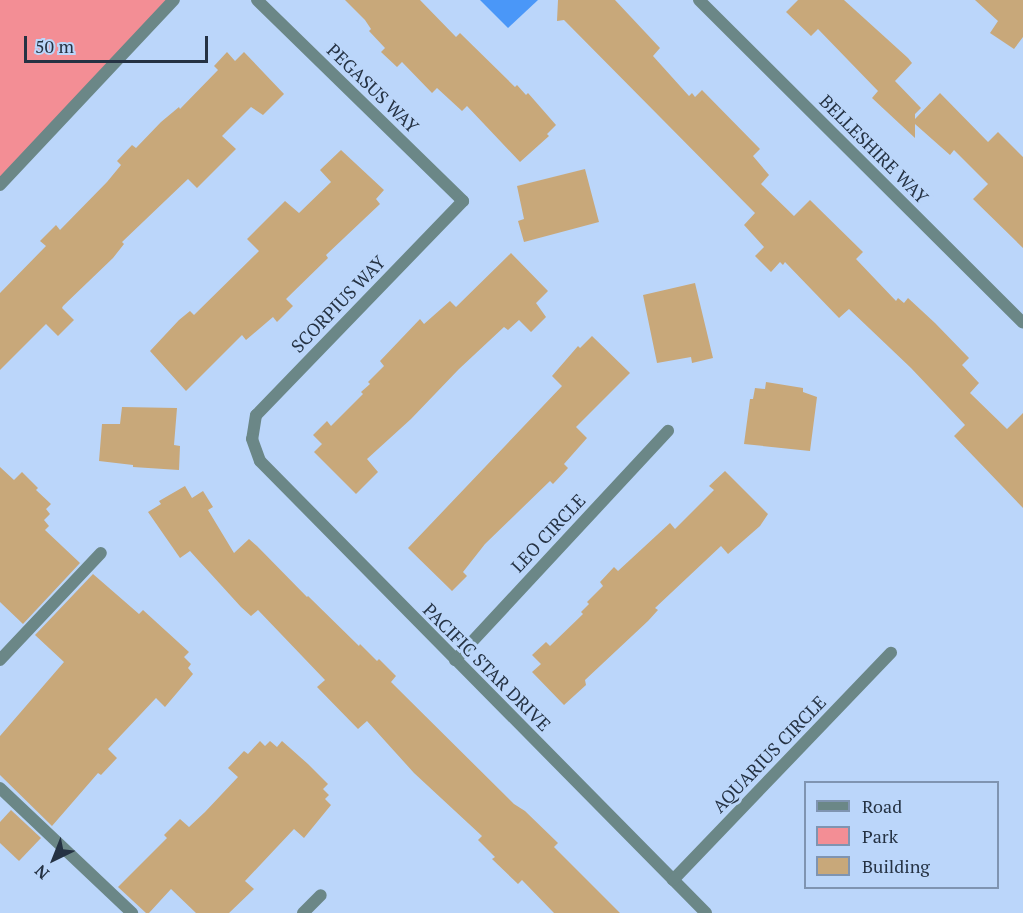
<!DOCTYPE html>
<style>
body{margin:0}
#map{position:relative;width:1023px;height:913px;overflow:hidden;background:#bbd6fa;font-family:"PT Serif",serif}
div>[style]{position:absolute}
.green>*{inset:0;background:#f38e95}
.water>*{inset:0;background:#4a97f8}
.building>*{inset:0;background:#c8a87a}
.street>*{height:12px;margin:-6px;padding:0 6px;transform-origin:6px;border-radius:6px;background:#6b8787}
span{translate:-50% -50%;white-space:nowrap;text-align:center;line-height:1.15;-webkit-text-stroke:6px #bbd6fa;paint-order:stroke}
.street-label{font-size:18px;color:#253243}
.legend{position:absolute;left:804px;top:781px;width:195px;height:108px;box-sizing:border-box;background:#bbd6fa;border:2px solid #7f94b1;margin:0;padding:8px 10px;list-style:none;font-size:18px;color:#253243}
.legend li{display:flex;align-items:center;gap:12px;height:30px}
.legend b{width:30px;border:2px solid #7f94b1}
.north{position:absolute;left:24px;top:829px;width:60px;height:60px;-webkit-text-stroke:4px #bbd6fa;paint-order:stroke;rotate:223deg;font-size:16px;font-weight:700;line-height:24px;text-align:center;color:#253243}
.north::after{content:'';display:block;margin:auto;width:21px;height:27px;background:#253243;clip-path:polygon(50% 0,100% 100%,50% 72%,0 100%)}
.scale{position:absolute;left:24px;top:36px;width:184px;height:27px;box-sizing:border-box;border:3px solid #253243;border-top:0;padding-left:8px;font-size:18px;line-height:21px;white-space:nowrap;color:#253243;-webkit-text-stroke:4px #bbd6fa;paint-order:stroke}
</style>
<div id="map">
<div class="green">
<div style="clip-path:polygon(0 0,172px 0,0 177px)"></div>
</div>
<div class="water">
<div style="clip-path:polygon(480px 0,538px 0,508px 28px)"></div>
</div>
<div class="building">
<div style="clip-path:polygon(345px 0,420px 0,456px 37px,460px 33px,515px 87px,517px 85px,526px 95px,528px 93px,556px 125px,547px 134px,549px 136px,520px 162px,467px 106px,462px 111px,437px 88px,432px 93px,402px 62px,397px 67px,381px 52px,385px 48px,369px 31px,371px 29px,365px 20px)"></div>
<div style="clip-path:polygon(558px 0,615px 0,660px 48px,653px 56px,689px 96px,692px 93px,695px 97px,702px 90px,760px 149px,753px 156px,769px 175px,761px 184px,794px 216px,810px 200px,863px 252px,856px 259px,896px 301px,898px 298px,904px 303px,908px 298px,935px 323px,969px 358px,962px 365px,979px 383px,970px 393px,1007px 429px,1023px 413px,1023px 508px,954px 436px,965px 425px,911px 368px,849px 309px,839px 318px,785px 262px,783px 265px,780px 262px,771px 272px,755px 256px,764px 247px,744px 225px,755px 213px,564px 20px,557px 21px)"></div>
<div style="clip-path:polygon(798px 0,844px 0,908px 58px,912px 63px,895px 81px,921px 108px,915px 114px,915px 119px,940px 93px,988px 142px,998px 132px,1023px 157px,1023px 248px,973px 199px,988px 184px,954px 150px,950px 155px,915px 124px,915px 138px,872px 98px,878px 91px,818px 29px,811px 36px,786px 12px)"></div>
<div style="clip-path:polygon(975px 0,1023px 0,1023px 37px,1014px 49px,990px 33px,998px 21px)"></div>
<div style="clip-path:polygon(227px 52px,235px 61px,244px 52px,284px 94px,263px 115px,251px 107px,222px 136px,236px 149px,197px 188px,188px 179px,122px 242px,124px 244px,113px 258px,63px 306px,62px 308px,74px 320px,58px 336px,46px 324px,0 370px,0 293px,46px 246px,40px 241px,56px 225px,60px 230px,107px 182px,121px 165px,117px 161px,132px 145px,136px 148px,161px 122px,179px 107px,180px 109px,218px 70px,214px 66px)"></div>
<div style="clip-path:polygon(341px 150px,384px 190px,376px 199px,380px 204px,326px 255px,328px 258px,286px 299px,293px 306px,277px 322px,273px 317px,246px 340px,242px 335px,186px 391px,150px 351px,179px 320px,190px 311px,194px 315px,259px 251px,247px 239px,285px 201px,299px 213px,331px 182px,320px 170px)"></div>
<div style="clip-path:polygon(585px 169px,599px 222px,524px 242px,518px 221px,524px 219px,517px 186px)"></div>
<div style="clip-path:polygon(511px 253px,548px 291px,536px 303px,546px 317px,531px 332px,519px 320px,508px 330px,504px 327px,459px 369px,411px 419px,367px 459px,378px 472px,356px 494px,314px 452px,322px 444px,313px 435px,327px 421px,331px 426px,363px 394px,361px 392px,370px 384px,368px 382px,384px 366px,380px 361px,420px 319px,424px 324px,450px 301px,456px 307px)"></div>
<div style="clip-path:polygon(695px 283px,713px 358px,692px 363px,691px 357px,657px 363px,643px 295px)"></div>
<div style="clip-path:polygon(592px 336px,630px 373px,576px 427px,587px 438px,564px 464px,568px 468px,553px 484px,550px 481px,485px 544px,463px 572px,467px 576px,452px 591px,408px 548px,562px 386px,552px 376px,578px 346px,580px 348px)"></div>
<div style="clip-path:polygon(766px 382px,803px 388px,803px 392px,817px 397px,810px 451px,744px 444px,750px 399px,753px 399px,755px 388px,765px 389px)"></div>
<div style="clip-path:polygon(122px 407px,177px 408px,174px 445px,180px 446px,179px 470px,133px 467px,133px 465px,99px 461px,102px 424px,120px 424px)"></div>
<div style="clip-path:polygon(0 467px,14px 480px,22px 472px,38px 488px,36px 490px,51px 504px,46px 509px,50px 514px,44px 520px,49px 526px,45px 530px,80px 563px,23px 624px,0 602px)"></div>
<div style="clip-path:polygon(725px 471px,768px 514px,760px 526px,728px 554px,721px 546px,655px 608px,658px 610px,648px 621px,585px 680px,586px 685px,564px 705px,532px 672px,541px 664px,532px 655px,546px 642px,550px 646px,583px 614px,581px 612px,589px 604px,587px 602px,603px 586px,600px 582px,614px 567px,618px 571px,670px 523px,675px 529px,714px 490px,709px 486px)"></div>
<div style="clip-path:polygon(185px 486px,192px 498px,203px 491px,213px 507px,208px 510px,234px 553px,249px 539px,257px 546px,307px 597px,308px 596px,359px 646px,360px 644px,377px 661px,379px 659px,396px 676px,391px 682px,514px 804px,525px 811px,558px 843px,554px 847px,620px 913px,554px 913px,522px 880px,518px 884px,492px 859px,495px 857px,478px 840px,482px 836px,414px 773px,367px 721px,358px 729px,317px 687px,325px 680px,258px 610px,251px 616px,241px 607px,190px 551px,180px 558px,148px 512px,161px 504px,159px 501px)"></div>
<div style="clip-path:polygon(93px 574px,139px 614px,143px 610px,189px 652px,184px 657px,191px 664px,188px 668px,193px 674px,165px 707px,156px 698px,108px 749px,117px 758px,101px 775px,98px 773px,52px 826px,0 775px,0 736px,64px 662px,35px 635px)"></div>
<div style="clip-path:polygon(260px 741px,265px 746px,270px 741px,277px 747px,282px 741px,308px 764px,328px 784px,323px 789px,329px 795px,325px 799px,331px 805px,304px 838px,294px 829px,277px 847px,245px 881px,254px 889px,229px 913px,196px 913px,171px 889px,149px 913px,146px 913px,118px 887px,167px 838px,164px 835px,180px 819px,189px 827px,205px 812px,238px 777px,228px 768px,244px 751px,248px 754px)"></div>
<div style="clip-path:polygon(11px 810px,41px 838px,19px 861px,0 843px,0 822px)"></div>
</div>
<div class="street">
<div style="left:257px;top:0;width:288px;rotate:44.3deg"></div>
<div style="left:463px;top:201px;width:298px;rotate:134deg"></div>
<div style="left:256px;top:415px;width:24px;rotate:99deg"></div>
<div style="left:252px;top:439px;width:23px;rotate:70deg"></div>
<div style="left:260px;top:461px;width:635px;rotate:45.38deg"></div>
<div style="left:699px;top:0;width:457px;rotate:44.9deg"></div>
<div style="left:0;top:185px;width:254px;rotate:-46.8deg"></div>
<div style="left:0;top:660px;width:147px;rotate:-46.7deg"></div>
<div style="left:455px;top:660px;width:313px;rotate:-47.1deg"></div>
<div style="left:0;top:788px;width:182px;rotate:43.4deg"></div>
<div style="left:673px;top:880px;width:315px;rotate:-46.2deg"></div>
<div style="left:303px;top:913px;width:25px;rotate:-45deg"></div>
</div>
<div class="street-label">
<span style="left:373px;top:88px;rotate:44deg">PEGASUS WAY</span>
<span style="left:874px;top:149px;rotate:45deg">BELLESHIRE WAY</span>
<span style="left:338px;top:304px;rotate:-46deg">SCORPIUS WAY</span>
<span style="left:548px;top:533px;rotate:-47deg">LEO CIRCLE</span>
<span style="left:487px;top:667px;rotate:45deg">PACIFIC STAR DRIVE</span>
<span style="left:769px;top:754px;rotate:-46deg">AQUARIUS CIRCLE</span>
</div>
<ul class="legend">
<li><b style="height:8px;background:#6b8787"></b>Road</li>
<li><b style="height:16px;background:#f38e95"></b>Park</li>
<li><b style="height:16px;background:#c8a87a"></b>Building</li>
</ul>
<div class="north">N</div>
<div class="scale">50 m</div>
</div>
